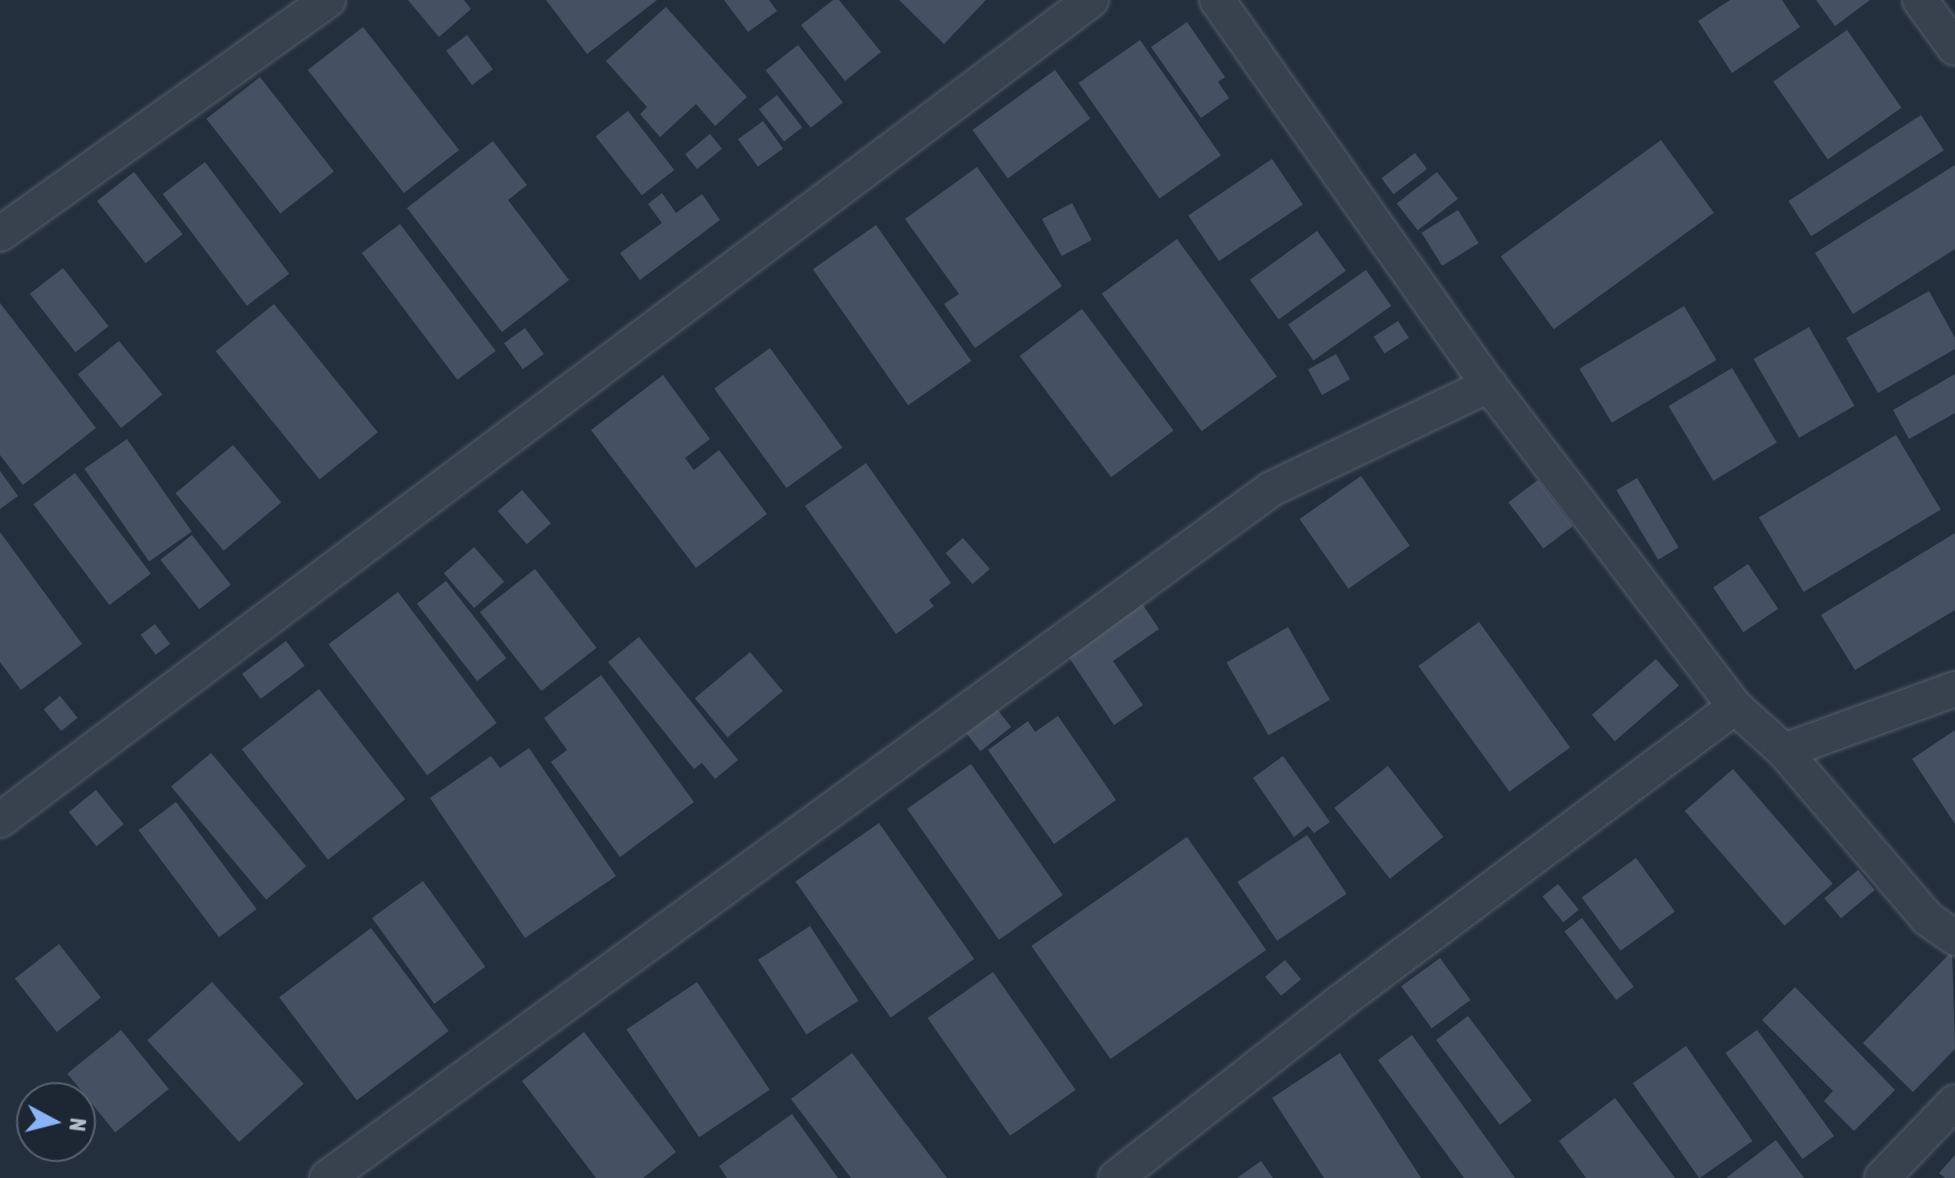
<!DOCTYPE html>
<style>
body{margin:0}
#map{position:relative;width:1955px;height:1178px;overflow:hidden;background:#242f3e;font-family:"Asap Condensed",sans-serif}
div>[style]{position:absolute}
.building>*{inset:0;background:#455162;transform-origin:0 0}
.roads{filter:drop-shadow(0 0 2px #565f6c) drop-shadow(0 0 2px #565f6c)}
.street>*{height:34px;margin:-17px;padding:0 17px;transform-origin:17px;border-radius:17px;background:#38414e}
span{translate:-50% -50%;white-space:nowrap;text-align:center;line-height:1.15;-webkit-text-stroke:6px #1d2633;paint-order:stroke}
.north{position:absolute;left:16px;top:1082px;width:80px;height:80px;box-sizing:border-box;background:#1d2633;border:2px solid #59626f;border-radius:50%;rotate:97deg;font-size:22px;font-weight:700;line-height:32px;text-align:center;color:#b4bcc9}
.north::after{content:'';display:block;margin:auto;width:28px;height:36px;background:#8ab4f8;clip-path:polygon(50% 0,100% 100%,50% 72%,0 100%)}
</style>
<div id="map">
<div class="building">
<div style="clip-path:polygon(408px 0,464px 0,471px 9px,439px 37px)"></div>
<div style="clip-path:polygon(546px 0,657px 0,587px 54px)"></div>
<div style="clip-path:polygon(724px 0,769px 0,777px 11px,748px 32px)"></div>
<div style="clip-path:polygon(833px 0,839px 0,881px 52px,845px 81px,801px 25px)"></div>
<div style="clip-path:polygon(899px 0,986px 0,944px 44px)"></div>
<div style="clip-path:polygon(1730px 0,1782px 0,1800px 27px,1732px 73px,1698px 21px)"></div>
<div style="clip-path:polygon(1816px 0,1870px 0,1835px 26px)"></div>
<div style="clip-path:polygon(666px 7px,747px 97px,715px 126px,696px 104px,660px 137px,640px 114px,647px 107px,606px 61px)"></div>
<div style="clip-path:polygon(1187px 22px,1225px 77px,1218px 82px,1229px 98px,1201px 118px,1151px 47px)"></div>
<div style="left:363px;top:27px;width:156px;height:70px;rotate:52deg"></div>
<div style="left:1847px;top:30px;width:95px;height:90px;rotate:55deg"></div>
<div style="left:467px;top:35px;width:43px;height:26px;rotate:53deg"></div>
<div style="left:1140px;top:40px;width:141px;height:75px;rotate:55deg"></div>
<div style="left:798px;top:45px;width:73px;height:41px;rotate:52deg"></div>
<div style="left:1055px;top:70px;width:60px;height:102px;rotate:54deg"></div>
<div style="left:260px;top:77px;width:120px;height:68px;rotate:52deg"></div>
<div style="left:777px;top:95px;width:41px;height:23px;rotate:52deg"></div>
<div style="left:628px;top:111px;width:75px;height:41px;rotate:52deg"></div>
<div style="left:1921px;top:115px;width:42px;height:158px;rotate:57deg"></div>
<div style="left:763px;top:121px;width:34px;height:31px;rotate:54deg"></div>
<div style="left:710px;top:134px;width:19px;height:32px;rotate:51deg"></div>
<div style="left:1661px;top:140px;width:90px;height:198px;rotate:54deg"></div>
<div style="clip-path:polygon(493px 141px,527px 185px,508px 200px,569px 280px,502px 332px,407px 208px)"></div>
<div style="left:1415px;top:153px;width:20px;height:42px;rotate:53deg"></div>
<div style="left:1272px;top:159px;width:55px;height:101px;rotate:56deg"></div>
<div style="left:205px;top:162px;width:140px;height:53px;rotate:53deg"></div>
<div style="clip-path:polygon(1955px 165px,1955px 249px,1853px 314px,1815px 253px)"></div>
<div style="clip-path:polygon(977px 167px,1062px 286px,975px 348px,944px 304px,959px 294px,905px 219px)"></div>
<div style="left:134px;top:172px;width:79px;height:47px;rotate:52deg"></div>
<div style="left:1437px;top:172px;width:34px;height:51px;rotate:52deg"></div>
<div style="clip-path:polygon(662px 193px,676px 213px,702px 194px,720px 220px,640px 280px,620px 253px,662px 223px,648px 204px)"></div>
<div style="left:1072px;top:203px;width:42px;height:34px;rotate:62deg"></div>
<div style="left:1458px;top:210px;width:39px;height:43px;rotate:58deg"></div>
<div style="left:400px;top:224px;width:159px;height:48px;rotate:53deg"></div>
<div style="left:876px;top:225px;width:166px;height:77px;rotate:55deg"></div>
<div style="left:1317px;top:231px;width:49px;height:83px;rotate:54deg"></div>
<div style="left:1177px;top:239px;width:170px;height:93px;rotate:54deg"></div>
<div style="left:63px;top:268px;width:74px;height:42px;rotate:52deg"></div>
<div style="left:1366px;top:270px;width:44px;height:95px;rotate:55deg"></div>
<div style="clip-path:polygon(1929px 291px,1955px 338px,1955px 349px,1878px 393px,1846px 338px)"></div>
<div style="clip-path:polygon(0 303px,96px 428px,23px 485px,0 455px)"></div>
<div style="left:274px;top:304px;width:165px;height:75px;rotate:51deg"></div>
<div style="left:1684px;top:306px;width:63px;height:122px;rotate:59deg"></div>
<div style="left:1082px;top:309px;width:152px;height:78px;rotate:53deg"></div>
<div style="left:1398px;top:321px;width:20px;height:29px;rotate:57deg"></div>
<div style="left:1809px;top:327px;width:91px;height:64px;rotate:60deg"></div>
<div style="left:525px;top:328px;width:32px;height:26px;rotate:54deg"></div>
<div style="left:119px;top:341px;width:69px;height:53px;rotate:51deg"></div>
<div style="left:770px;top:348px;width:123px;height:69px;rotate:54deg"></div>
<div style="left:1336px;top:354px;width:29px;height:32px;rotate:61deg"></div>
<div style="left:1732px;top:368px;width:87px;height:74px;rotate:59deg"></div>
<div style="clip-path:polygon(1955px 374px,1955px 413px,1909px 439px,1893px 410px)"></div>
<div style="clip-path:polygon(663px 375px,710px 439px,685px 458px,694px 470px,719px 450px,767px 514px,696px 568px,591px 430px)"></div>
<div style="left:1896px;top:435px;width:87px;height:160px;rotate:59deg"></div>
<div style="left:127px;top:439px;width:113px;height:52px;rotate:55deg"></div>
<div style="left:233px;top:445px;width:75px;height:75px;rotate:50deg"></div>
<div style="clip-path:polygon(866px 463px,951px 583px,929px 600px,934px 606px,896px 634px,805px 506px)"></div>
<div style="clip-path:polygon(0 471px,18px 496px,0 509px)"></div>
<div style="left:75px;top:473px;width:126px;height:52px;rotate:53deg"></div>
<div style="left:1361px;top:476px;width:85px;height:75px;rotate:55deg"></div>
<div style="left:1637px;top:478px;width:81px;height:24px;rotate:59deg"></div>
<div style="left:1538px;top:480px;width:58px;height:37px;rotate:53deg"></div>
<div style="left:522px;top:490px;width:44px;height:32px;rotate:49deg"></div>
<div style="clip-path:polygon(0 532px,82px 644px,21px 690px,0 662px)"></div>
<div style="clip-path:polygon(1955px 533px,1955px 610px,1855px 670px,1821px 615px)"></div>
<div style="left:192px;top:535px;width:63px;height:40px;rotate:52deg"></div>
<div style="left:963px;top:538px;width:41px;height:23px;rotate:49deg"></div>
<div style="left:474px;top:547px;width:46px;height:40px;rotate:49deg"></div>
<div style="left:1748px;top:564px;width:54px;height:42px;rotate:56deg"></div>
<div style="left:535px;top:569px;width:100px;height:70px;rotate:52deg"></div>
<div style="left:446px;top:581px;width:98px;height:37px;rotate:52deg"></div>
<div style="left:398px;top:592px;width:164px;height:87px;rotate:53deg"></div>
<div style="clip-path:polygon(1141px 602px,1159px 629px,1113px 661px,1143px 705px,1114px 725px,1066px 653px)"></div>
<div style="left:1479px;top:622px;width:155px;height:75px;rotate:54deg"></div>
<div style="left:155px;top:624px;width:25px;height:18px;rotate:53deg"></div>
<div style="left:1288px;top:627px;width:84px;height:71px;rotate:60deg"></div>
<div style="clip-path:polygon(639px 637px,738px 760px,715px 779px,702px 763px,694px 769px,608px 662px)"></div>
<div style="left:286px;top:641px;width:31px;height:55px;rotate:53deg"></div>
<div style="left:750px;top:652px;width:51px;height:72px;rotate:50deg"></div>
<div style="left:1656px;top:659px;width:35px;height:85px;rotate:49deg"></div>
<div style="clip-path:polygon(601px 675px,694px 802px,620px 857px,551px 762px,567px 750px,544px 718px)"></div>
<div style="left:319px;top:689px;width:140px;height:98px;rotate:52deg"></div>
<div style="left:60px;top:696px;width:28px;height:21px;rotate:51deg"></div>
<div style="left:997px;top:709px;width:23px;height:39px;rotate:52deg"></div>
<div style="clip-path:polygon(1058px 716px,1116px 800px,1054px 844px,988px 750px,1028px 721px,1035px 732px)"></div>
<div style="clip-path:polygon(1955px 730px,1955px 824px,1912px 759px)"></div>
<div style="clip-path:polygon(529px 748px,616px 876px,525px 938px,430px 798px,491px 756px,500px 768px)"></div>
<div style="left:211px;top:753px;width:148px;height:52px;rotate:50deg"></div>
<div style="clip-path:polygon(1283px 756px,1330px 822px,1314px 833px,1308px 826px,1294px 837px,1253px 778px)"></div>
<div style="left:971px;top:764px;width:160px;height:78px;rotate:55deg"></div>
<div style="left:1388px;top:766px;width:90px;height:68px;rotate:52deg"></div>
<div style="left:1733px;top:769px;width:152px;height:64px;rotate:49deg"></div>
<div style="left:96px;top:790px;width:44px;height:35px;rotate:51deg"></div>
<div style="left:176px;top:802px;width:134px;height:47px;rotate:53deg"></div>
<div style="left:879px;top:823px;width:166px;height:102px;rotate:55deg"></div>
<div style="left:1307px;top:835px;width:71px;height:84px;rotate:56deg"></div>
<div style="left:1187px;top:837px;width:138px;height:190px;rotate:55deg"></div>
<div style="left:1636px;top:858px;width:66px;height:67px;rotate:54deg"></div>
<div style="left:1858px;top:870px;width:26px;height:44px;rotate:50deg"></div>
<div style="left:423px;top:881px;width:106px;height:63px;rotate:54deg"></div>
<div style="left:1558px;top:884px;width:33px;height:20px;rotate:51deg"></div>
<div style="left:1582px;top:918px;width:86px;height:22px;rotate:53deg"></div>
<div style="left:810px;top:926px;width:89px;height:62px;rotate:57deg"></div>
<div style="left:371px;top:928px;width:129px;height:115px;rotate:53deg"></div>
<div style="left:59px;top:944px;width:68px;height:56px;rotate:52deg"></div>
<div style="clip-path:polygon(1952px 951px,1955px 1049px,1913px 1092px,1863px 1043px)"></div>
<div style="left:1440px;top:958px;width:52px;height:48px;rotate:54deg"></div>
<div style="left:1285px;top:960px;width:25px;height:26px;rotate:50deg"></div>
<div style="left:993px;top:972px;width:144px;height:80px;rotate:55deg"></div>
<div style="left:212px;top:982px;width:137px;height:87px;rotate:48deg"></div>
<div style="left:697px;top:982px;width:130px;height:85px;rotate:56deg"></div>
<div style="clip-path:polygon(1795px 987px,1895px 1090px,1854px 1131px,1824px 1101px,1833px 1091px,1762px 1020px)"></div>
<div style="left:1468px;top:1016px;width:106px;height:40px;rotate:53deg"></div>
<div style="left:121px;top:1030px;width:76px;height:69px;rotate:51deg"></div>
<div style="left:1757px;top:1030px;width:131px;height:39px;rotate:54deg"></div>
<div style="clip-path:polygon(584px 1032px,676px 1152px,643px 1178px,596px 1178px,522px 1081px)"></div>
<div style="clip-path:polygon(1412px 1035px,1515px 1178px,1464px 1178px,1378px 1060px)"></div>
<div style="left:1686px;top:1046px;width:116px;height:65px;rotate:55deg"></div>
<div style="clip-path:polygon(852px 1053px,947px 1178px,851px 1178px,791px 1099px)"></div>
<div style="clip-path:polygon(1340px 1053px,1421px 1178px,1324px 1178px,1272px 1098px)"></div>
<div style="clip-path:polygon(1615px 1098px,1675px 1178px,1586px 1178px,1559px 1141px)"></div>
<div style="clip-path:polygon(792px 1114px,838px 1178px,727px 1178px,719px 1166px)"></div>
<div style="clip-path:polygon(1776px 1140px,1804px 1178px,1726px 1178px)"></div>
<div style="clip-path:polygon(1955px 1155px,1955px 1178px,1945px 1178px,1939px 1173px)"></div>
<div style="clip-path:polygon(1261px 1161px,1273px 1178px,1237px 1178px)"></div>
</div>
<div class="roads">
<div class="street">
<div style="left:1217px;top:0;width:471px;rotate:54.8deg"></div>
<div style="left:1489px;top:385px;width:405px;rotate:52.6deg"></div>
<div style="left:1735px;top:707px;width:66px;rotate:41.9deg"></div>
<div style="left:1784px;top:751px;width:221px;rotate:49.4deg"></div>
<div style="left:1928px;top:919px;width:33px;rotate:35deg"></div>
<div style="left:1920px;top:0;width:59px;rotate:53.9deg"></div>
<div style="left:0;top:234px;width:403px;rotate:-35.5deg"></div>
<div style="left:1784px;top:751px;width:182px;rotate:-19.9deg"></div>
<div style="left:0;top:820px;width:1365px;rotate:-36.93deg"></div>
<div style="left:327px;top:1178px;width:1169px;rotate:-36.12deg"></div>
<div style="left:1271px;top:489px;width:242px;rotate:-25.5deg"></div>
<div style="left:1116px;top:1178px;width:283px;rotate:-38.1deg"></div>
<div style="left:1339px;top:1003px;width:494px;rotate:-36.8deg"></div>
<div style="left:1882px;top:1178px;width:105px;rotate:-46.2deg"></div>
</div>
</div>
<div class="north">N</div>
</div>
